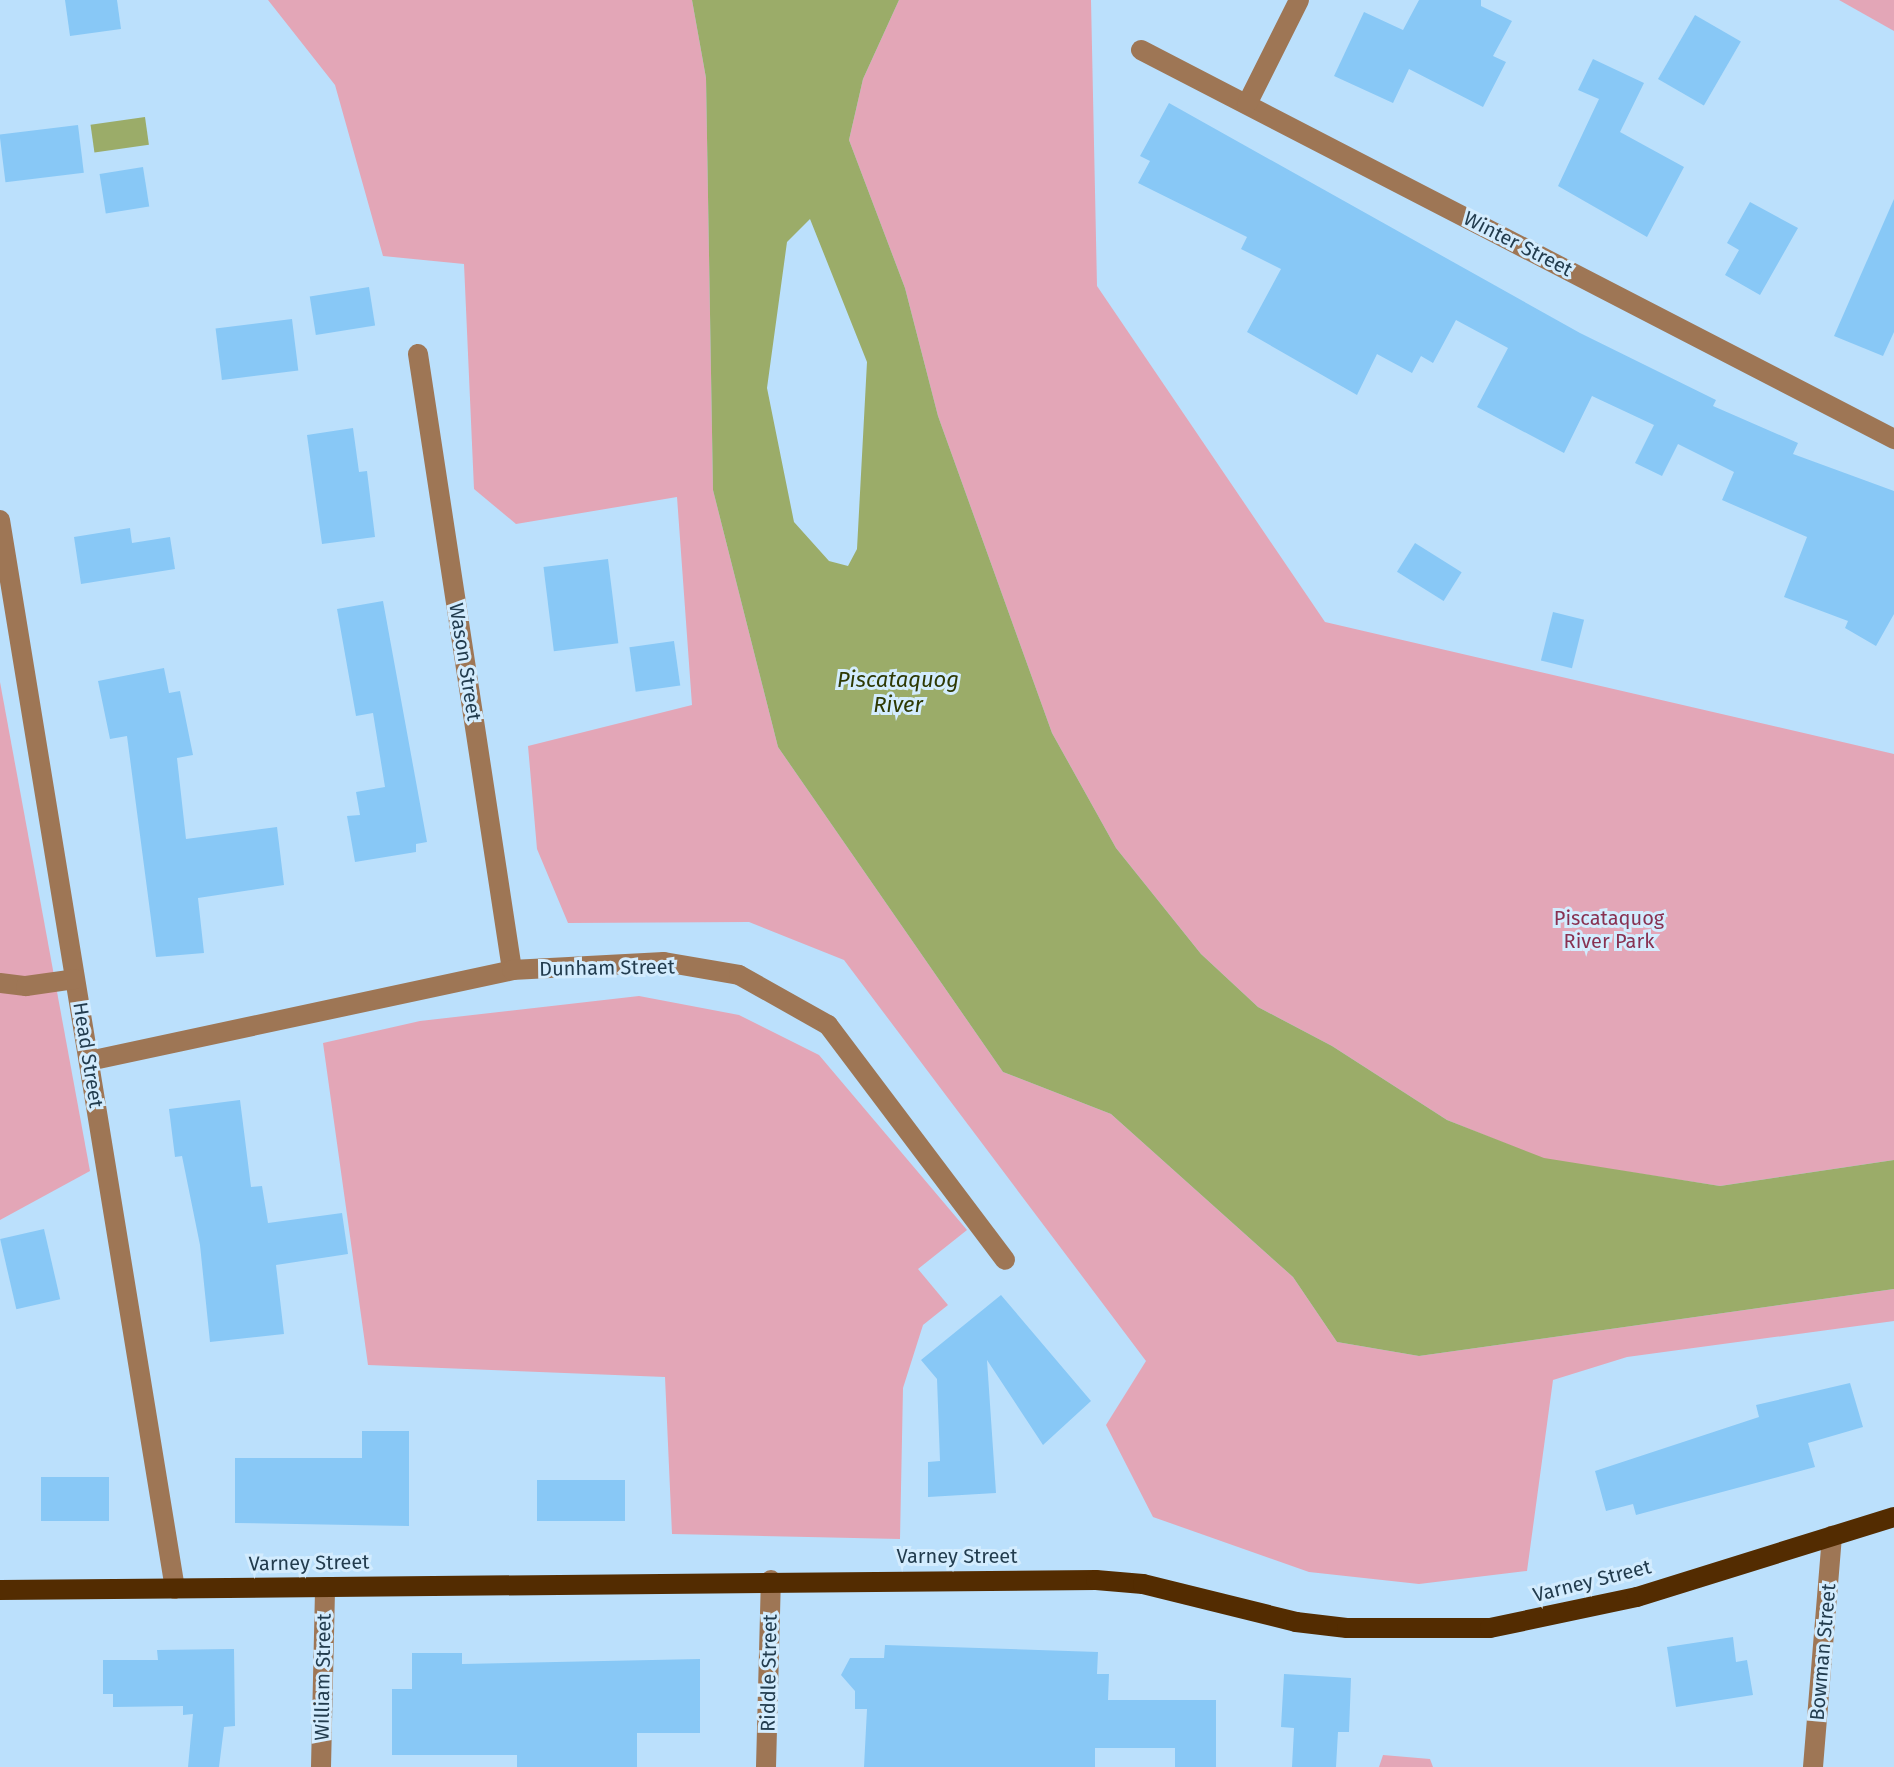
<!DOCTYPE html>
<style>
body{margin:0}
#map{position:relative;width:1894px;height:1767px;overflow:hidden;background:#bbe0fc;font-family:"Fira Sans",sans-serif}
div>[style]{position:absolute}
.green>*{inset:0;background:#e3a6b7}
.water>*{inset:0;background:#9bac69;transform-origin:0 0}
.building>*{inset:0;background:#88c8f6;transform-origin:0 0}
.minor>*{height:20px;margin:-10px;padding:0 10px;transform-origin:10px;border-radius:10px;background:#9e7655}
.major>*{height:20px;margin:-10px;padding:0 10px;transform-origin:10px;border-radius:10px;background:#532c01}
span{translate:-50% -50%;white-space:nowrap;text-align:center;line-height:1.15;-webkit-text-stroke:6px #d3ecfe;paint-order:stroke}
.street-label{font-size:20px;color:#223c4e}
.park-label{font-size:20px;color:#883151}
.water-label{font-size:22px;color:#2e3904;font-style:italic}
</style>
<div id="map">
<div class="green">
<div style="clip-path:polygon(268px 0,692px 0,706px 78px,713px 490px,778px 747px,1003px 1072px,1111px 1114px,1293px 1277px,1337px 1342px,1419px 1356px,1894px 1289px,1894px 1321px,1627px 1357px,1553px 1380px,1527px 1571px,1419px 1584px,1309px 1572px,1153px 1517px,1106px 1425px,1146px 1361px,844px 960px,749px 922px,568px 923px,537px 849px,528px 746px,692px 705px,677px 497px,516px 524px,474px 489px,464px 264px,383px 256px,335px 85px)"></div>
<div style="clip-path:polygon(899px 0,1091px 0,1097px 286px,1325px 622px,1894px 754px,1894px 1160px,1720px 1186px,1544px 1159px,1447px 1120px,1332px 1046px,1258px 1007px,1201px 954px,1116px 848px,1052px 733px,938px 416px,905px 288px,849px 140px,863px 79px)"></div>
<div style="clip-path:polygon(1839px 0,1894px 0,1894px 31px)"></div>
<div style="clip-path:polygon(0 682px,90px 1171px,0 1220px)"></div>
<div style="clip-path:polygon(639px 996px,739px 1015px,819px 1055px,967px 1230px,918px 1269px,948px 1305px,923px 1325px,903px 1388px,900px 1539px,672px 1534px,665px 1377px,368px 1365px,323px 1043px,420px 1021px)"></div>
<div style="clip-path:polygon(1383px 1755px,1430px 1759px,1433px 1767px,1379px 1767px)"></div>
</div>
<div class="water">
<div style="clip-path:polygon(evenodd,692px 0,899px 0,863px 79px,849px 140px,905px 288px,938px 416px,1052px 733px,1116px 848px,1201px 954px,1258px 1007px,1332px 1046px,1447px 1120px,1544px 1158px,1720px 1186px,1894px 1160px,1894px 1289px,1419px 1356px,1337px 1342px,1293px 1277px,1111px 1114px,1003px 1072px,778px 747px,713px 490px,706px 78px,692px 0,810px 219px,867px 362px,857px 549px,848px 566px,829px 561px,794px 522px,767px 388px,787px 242px,810px 219px)"></div>
<div style="left:145px;top:117px;width:28px;height:55px;rotate:82deg"></div>
</div>
<div class="building">
<div style="clip-path:polygon(65px 0,117px 0,121px 29px,70px 36px)"></div>
<div style="clip-path:polygon(1419px 0,1481px 0,1481px 6px,1512px 21px,1493px 56px,1506px 62px,1483px 107px,1409px 69px,1393px 103px,1334px 76px,1364px 12px,1403px 30px)"></div>
<div style="left:1695px;top:15px;width:53px;height:74px;rotate:30deg"></div>
<div style="clip-path:polygon(1593px 59px,1644px 83px,1620px 132px,1684px 167px,1647px 237px,1558px 186px,1599px 99px,1578px 90px)"></div>
<div style="clip-path:polygon(1169px 103px,1580px 333px,1716px 400px,1713px 406px,1798px 443px,1793px 454px,1894px 491px,1894px 614px,1876px 646px,1845px 628px,1848px 621px,1784px 597px,1807px 537px,1722px 500px,1734px 472px,1678px 444px,1662px 476px,1635px 463px,1654px 425px,1592px 396px,1564px 453px,1477px 407px,1508px 348px,1456px 320px,1433px 363px,1421px 356px,1412px 373px,1377px 354px,1357px 395px,1247px 332px,1281px 269px,1241px 249px,1247px 237px,1138px 183px,1150px 161px,1140px 156px)"></div>
<div style="left:78px;top:125px;width:48px;height:79px;rotate:83deg"></div>
<div style="left:143px;top:167px;width:40px;height:44px;rotate:81deg"></div>
<div style="clip-path:polygon(1894px 199px,1894px 332px,1883px 356px,1834px 336px)"></div>
<div style="clip-path:polygon(1750px 202px,1798px 228px,1760px 295px,1725px 275px,1739px 250px,1727px 243px)"></div>
<div style="left:369px;top:287px;width:39px;height:60px;rotate:81deg"></div>
<div style="left:292px;top:319px;width:52px;height:77px;rotate:83deg"></div>
<div style="clip-path:polygon(353px 428px,359px 472px,367px 471px,375px 537px,322px 544px,307px 435px)"></div>
<div style="clip-path:polygon(130px 528px,132px 543px,170px 537px,175px 569px,81px 584px,74px 537px)"></div>
<div style="left:1415px;top:543px;width:55px;height:34px;rotate:32deg"></div>
<div style="left:608px;top:559px;width:85px;height:65px;rotate:83deg"></div>
<div style="clip-path:polygon(383px 601px,427px 842px,416px 844px,416px 852px,355px 862px,347px 816px,360px 815px,356px 792px,385px 787px,373px 713px,356px 716px,337px 609px)"></div>
<div style="left:1553px;top:612px;width:32px;height:50px;rotate:14deg"></div>
<div style="left:674px;top:641px;width:45px;height:45px;rotate:82deg"></div>
<div style="clip-path:polygon(164px 668px,169px 693px,180px 691px,193px 755px,177px 758px,186px 839px,277px 827px,284px 885px,198px 898px,204px 953px,156px 957px,127px 736px,110px 739px,98px 681px)"></div>
<div style="clip-path:polygon(240px 1100px,251px 1187px,262px 1186px,268px 1223px,342px 1213px,348px 1254px,276px 1265px,284px 1334px,210px 1342px,200px 1245px,182px 1156px,175px 1157px,169px 1109px)"></div>
<div style="left:44px;top:1229px;width:72px;height:45px;rotate:77deg"></div>
<div style="clip-path:polygon(1001px 1295px,1091px 1401px,1043px 1445px,987px 1360px,996px 1493px,928px 1497px,928px 1462px,940px 1461px,937px 1379px,921px 1360px)"></div>
<div style="clip-path:polygon(1850px 1383px,1863px 1427px,1808px 1443px,1815px 1467px,1636px 1515px,1633px 1504px,1606px 1511px,1595px 1471px,1759px 1417px,1756px 1405px)"></div>
<div style="clip-path:polygon(362px 1431px,409px 1431px,409px 1526px,235px 1523px,235px 1458px,362px 1458px)"></div>
<div style="left:41px;top:1477px;width:68px;height:44px"></div>
<div style="left:537px;top:1480px;width:88px;height:41px"></div>
<div style="clip-path:polygon(1733px 1637px,1736px 1662px,1747px 1660px,1753px 1695px,1676px 1707px,1667px 1647px)"></div>
<div style="clip-path:polygon(885px 1645px,1098px 1652px,1097px 1674px,1109px 1674px,1108px 1700px,1216px 1700px,1216px 1767px,1175px 1767px,1175px 1748px,1095px 1748px,1095px 1767px,864px 1767px,867px 1709px,855px 1709px,855px 1691px,841px 1675px,850px 1658px,884px 1658px)"></div>
<div style="clip-path:polygon(234px 1649px,235px 1726px,224px 1727px,219px 1767px,188px 1767px,193px 1714px,183px 1715px,183px 1706px,113px 1707px,113px 1694px,103px 1694px,103px 1660px,158px 1660px,157px 1650px)"></div>
<div style="clip-path:polygon(412px 1653px,462px 1653px,462px 1664px,700px 1659px,700px 1733px,637px 1733px,637px 1767px,517px 1767px,517px 1755px,392px 1755px,392px 1689px,412px 1689px)"></div>
<div style="clip-path:polygon(1284px 1674px,1351px 1678px,1349px 1732px,1338px 1732px,1336px 1767px,1292px 1767px,1294px 1728px,1281px 1727px)"></div>
</div>
<div class="minor">
<div style="left:1141px;top:50px;width:848px;rotate:27.32deg"></div>
<div style="left:1247px;top:104px;width:116px;rotate:-63.4deg"></div>
<div style="left:418px;top:354px;width:623px;rotate:81.32deg"></div>
<div style="left:0;top:520px;width:1083px;rotate:80.7deg"></div>
<div style="left:0;top:983px;width:26px;rotate:7deg"></div>
<div style="left:26px;top:986px;width:49px;rotate:-8.1deg"></div>
<div style="left:89px;top:1061px;width:433px;rotate:-12.1deg"></div>
<div style="left:512px;top:970px;width:152px;rotate:-3deg"></div>
<div style="left:664px;top:962px;width:76px;rotate:9.8deg"></div>
<div style="left:739px;top:975px;width:102px;rotate:29.3deg"></div>
<div style="left:828px;top:1025px;width:294px;rotate:53deg"></div>
<div style="left:321px;top:1767px;width:180px;rotate:-88.7deg"></div>
<div style="left:766px;top:1767px;width:187px;rotate:-88.5deg"></div>
<div style="left:1813px;top:1767px;width:232px;rotate:-85.3deg"></div>
</div>
<div class="major">
<div style="left:0;top:1590px;width:1096px;rotate:-0.52deg"></div>
<div style="left:1096px;top:1580px;width:47px;rotate:4.9deg"></div>
<div style="left:1143px;top:1584px;width:158px;rotate:13.9deg"></div>
<div style="left:1296px;top:1622px;width:51px;rotate:6.7deg"></div>
<div style="left:1347px;top:1628px;width:143px"></div>
<div style="left:1490px;top:1628px;width:150px;rotate:-11.9deg"></div>
<div style="left:1637px;top:1597px;width:269px;rotate:-17.3deg"></div>
</div>
<div class="street-label">
<span style="left:1518px;top:244px;rotate:27deg">Winter Street</span>
<span style="left:465px;top:662px;rotate:81deg">Wason Street</span>
<span style="left:607px;top:968px;rotate:-1deg">Dunham Street</span>
<span style="left:88px;top:1055px;rotate:81deg">Head Street</span>
<span style="left:957px;top:1556px">Varney Street</span>
<span style="left:309px;top:1563px;rotate:-1deg">Varney Street</span>
<span style="left:1592px;top:1581px;rotate:-14deg">Varney Street</span>
<span style="left:1823px;top:1652px;rotate:-85deg">Bowman Street</span>
<span style="left:769px;top:1673px;rotate:-89deg">Riddle Street</span>
<span style="left:323px;top:1677px;rotate:-89deg">William Street</span>
</div>
<div class="park-label">
<span style="left:1609px;top:930px">Piscataquog<br>River Park</span>
</div>
<div class="water-label">
<span style="left:898px;top:692px">Piscataquog<br>River</span>
</div>
</div>
